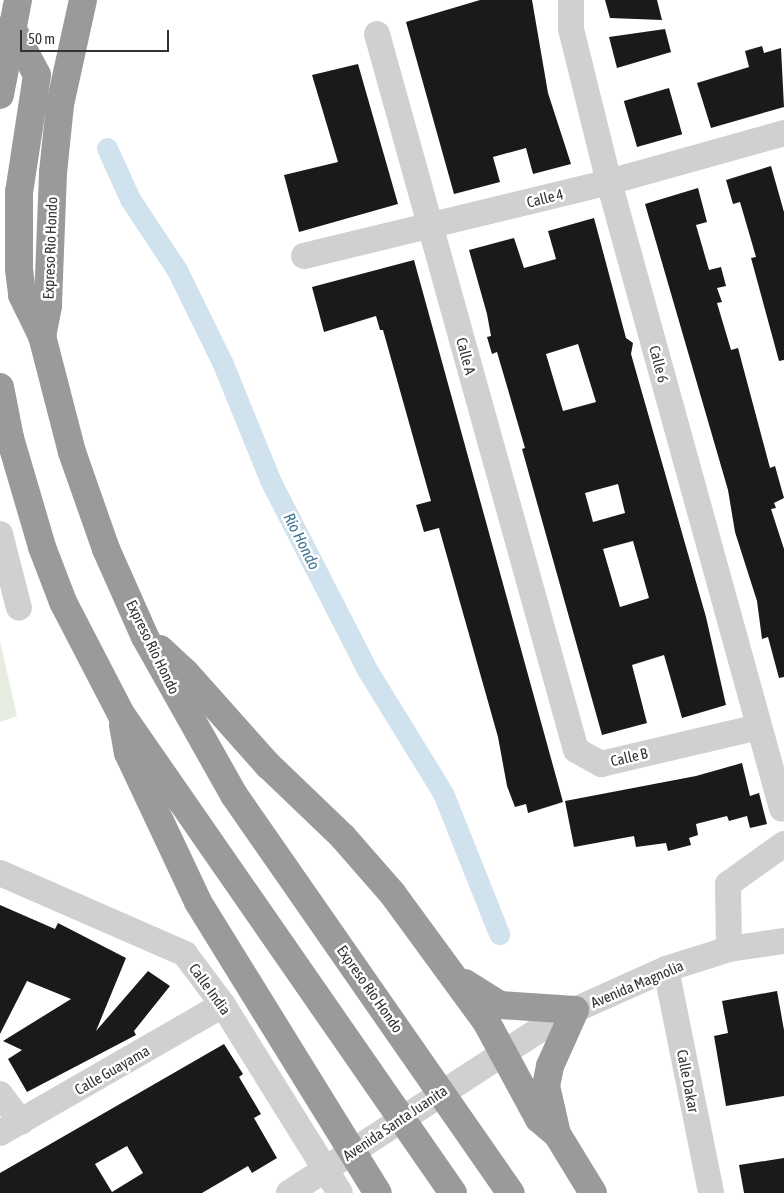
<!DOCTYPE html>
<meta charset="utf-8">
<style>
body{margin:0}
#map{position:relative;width:784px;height:1193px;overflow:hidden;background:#fff;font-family:"Asap Condensed",sans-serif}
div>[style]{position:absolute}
.green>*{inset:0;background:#e6ecdf}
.canal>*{height:21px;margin:-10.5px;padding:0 10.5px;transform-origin:10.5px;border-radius:10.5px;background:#cfe2ee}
.building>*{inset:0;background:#1a1a1a;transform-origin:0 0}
.minor>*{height:26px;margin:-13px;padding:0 13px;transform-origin:13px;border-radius:13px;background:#d0d0d0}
.highway>*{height:28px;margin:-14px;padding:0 14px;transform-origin:14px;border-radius:14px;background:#9a9a9a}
span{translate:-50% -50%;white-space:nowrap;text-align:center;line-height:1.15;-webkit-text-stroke:5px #fff;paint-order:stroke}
.street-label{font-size:15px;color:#333}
.water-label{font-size:16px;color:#3f7597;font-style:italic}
.scale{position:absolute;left:20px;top:30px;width:149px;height:22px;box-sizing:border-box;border:2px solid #333;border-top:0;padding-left:6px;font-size:15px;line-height:18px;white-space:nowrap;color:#333;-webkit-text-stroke:4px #fff;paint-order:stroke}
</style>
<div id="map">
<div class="green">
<div style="clip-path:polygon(0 641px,17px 716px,0 722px)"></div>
</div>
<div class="canal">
<div style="left:107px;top:148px;width:56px;rotate:65.7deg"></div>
<div style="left:130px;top:199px;width:85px;rotate:56.5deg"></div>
<div style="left:177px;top:270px;width:105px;rotate:63.9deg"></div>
<div style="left:223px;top:364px;width:125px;rotate:67.9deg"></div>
<div style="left:270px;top:480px;width:211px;rotate:62.9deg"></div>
<div style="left:366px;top:668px;width:147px;rotate:58.4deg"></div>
<div style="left:443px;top:793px;width:152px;rotate:68.3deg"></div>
</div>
<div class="building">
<div style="clip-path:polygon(480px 0,532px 0,548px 93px,571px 164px,533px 174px,526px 148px,493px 157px,500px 182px,454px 194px,406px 22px)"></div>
<div style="clip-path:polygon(605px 0,657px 0,662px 20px,610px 18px)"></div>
<div style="clip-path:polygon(665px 29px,671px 52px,617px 68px,609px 37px)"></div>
<div style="clip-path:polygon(762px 46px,764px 53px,781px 48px,784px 107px,711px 128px,697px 83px,749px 67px,745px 51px)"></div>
<div style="clip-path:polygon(358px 64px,398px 204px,299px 232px,284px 175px,338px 162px,312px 75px)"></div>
<div style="left:669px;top:88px;width:48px;height:47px;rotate:74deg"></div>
<div style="clip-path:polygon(771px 166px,784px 212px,784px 360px,779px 361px,751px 258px,756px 257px,740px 202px,733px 204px,726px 180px)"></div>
<div style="clip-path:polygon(698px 188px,707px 222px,696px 225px,709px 270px,721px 267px,726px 286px,717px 288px,722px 302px,717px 303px,731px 350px,738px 348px,770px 468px,775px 466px,784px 498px,774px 503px,776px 508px,771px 509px,784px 549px,784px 677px,779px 678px,768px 637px,762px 639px,757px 601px,735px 532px,728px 490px,645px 204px)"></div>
<div style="clip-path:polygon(evenodd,594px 218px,626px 338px,633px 343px,631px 354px,706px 617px,726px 705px,682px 718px,664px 655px,632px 665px,647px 723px,602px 735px,522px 449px,525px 448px,497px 352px,492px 354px,487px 337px,491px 336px,487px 314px,469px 250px,514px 238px,524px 268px,556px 259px,548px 231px,594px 218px,578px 344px,596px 402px,563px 411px,546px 354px,578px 344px,594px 218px,618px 484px,625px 513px,593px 522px,585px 493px,618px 484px,594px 218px,633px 541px,649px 598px,620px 607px,603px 549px,633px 541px)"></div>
<div style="clip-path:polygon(414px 260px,563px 802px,528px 813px,526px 804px,515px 807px,507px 786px,498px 737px,439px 528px,424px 532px,416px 505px,431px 501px,383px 330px,380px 330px,376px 316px,324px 332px,312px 287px)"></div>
<div style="clip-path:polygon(742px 763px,750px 796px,759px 793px,767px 824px,750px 828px,747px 816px,729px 821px,727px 816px,696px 824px,698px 835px,689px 838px,691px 845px,668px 851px,666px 843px,636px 847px,634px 836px,574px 847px,565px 801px,696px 776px)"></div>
<div style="clip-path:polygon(0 905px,55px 929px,58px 923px,126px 958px,96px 1031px,148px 971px,170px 986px,134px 1031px,136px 1035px,27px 1092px,8px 1059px,22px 1050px,3px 1041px,71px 999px,27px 981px,0 1034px)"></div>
<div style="clip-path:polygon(777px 991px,784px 1030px,784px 1096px,726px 1106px,714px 1036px,728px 1033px,722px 1001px)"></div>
<div style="clip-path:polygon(evenodd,224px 1044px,243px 1074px,239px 1077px,261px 1114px,254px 1118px,277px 1158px,252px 1173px,248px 1166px,202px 1193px,0 1193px,0 1173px,224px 1044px,127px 1146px,143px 1173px,112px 1192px,95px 1164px,127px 1146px)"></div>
<div style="clip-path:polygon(784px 1158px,784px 1193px,744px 1193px,739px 1165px)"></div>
</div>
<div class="minor">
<div style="left:571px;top:0;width:29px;rotate:90deg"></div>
<div style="left:571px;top:29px;width:158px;rotate:76.1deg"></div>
<div style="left:609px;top:182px;width:650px;rotate:74.57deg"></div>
<div style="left:377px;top:34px;width:743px;rotate:74.47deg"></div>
<div style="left:576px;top:750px;width:29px;rotate:29deg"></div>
<div style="left:601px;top:764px;width:162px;rotate:-13.2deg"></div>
<div style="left:304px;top:256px;width:314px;rotate:-13.6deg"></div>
<div style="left:609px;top:182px;width:182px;rotate:-15.6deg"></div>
<div style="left:0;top:534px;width:76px;rotate:75.6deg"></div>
<div style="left:0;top:873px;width:202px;rotate:23.6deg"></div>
<div style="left:185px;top:954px;width:64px;rotate:53.3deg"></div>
<div style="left:223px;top:1005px;width:221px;rotate:58.1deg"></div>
<div style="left:729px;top:949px;width:65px;rotate:-90.9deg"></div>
<div style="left:728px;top:884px;width:69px;rotate:-35.5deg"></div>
<div style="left:666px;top:969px;width:228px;rotate:78.6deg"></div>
<div style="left:0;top:1094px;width:35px;rotate:53deg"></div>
<div style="left:0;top:1133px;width:257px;rotate:-29.9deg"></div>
<div style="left:289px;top:1193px;width:322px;rotate:-33.1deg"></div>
<div style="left:559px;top:1017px;width:117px;rotate:-24.2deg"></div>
<div style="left:666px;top:969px;width:66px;rotate:-17.6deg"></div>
<div style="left:729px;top:949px;width:56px;rotate:-8.3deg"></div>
</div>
<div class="highway">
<div style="left:83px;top:0;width:107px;rotate:102.4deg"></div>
<div style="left:60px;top:105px;width:68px;rotate:95.9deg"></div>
<div style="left:53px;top:173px;width:133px;rotate:92.2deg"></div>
<div style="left:48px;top:306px;width:31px;rotate:101deg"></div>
<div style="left:42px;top:336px;width:120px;rotate:75.5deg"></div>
<div style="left:72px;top:452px;width:103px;rotate:70.7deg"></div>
<div style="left:106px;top:549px;width:96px;rotate:66.1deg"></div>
<div style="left:145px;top:637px;width:181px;rotate:60.6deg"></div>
<div style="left:234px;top:795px;width:485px;rotate:55.2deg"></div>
<div style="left:11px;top:26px;width:55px;rotate:62deg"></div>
<div style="left:37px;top:75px;width:118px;rotate:98.7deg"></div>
<div style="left:19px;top:192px;width:77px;rotate:90deg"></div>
<div style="left:19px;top:269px;width:26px;rotate:83deg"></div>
<div style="left:22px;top:295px;width:46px;rotate:64deg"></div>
<div style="left:0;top:95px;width:97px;rotate:-79.3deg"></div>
<div style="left:0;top:387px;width:52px;rotate:78.9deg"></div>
<div style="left:10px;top:438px;width:114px;rotate:73.6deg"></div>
<div style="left:42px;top:547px;width:59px;rotate:69.1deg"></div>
<div style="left:63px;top:602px;width:126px;rotate:62.6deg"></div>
<div style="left:121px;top:714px;width:583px;rotate:55.27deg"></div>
<div style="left:160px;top:649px;width:34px;rotate:43deg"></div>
<div style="left:185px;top:672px;width:125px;rotate:48.3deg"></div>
<div style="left:268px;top:765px;width:104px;rotate:43.8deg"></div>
<div style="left:343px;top:837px;width:74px;rotate:48.8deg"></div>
<div style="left:392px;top:893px;width:161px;rotate:53.8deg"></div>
<div style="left:487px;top:1023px;width:109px;rotate:61.6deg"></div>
<div style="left:539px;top:1119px;width:23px;rotate:40deg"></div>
<div style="left:123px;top:725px;width:28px;rotate:80deg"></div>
<div style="left:128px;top:753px;width:165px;rotate:64.8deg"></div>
<div style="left:198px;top:902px;width:342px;rotate:58.3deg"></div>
<div style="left:465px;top:983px;width:41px;rotate:32.2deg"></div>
<div style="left:500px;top:1005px;width:75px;rotate:3.8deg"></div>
<div style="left:575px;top:1010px;width:61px;rotate:114.1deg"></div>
<div style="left:550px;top:1066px;width:20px;rotate:101deg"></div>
<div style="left:546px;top:1086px;width:49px;rotate:77.1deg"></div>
<div style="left:557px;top:1134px;width:69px;rotate:58.6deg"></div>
</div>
<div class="street-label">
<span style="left:545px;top:198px;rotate:-14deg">Calle 4</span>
<span style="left:50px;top:248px;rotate:-88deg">Expreso Río Hondo</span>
<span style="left:466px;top:356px;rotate:75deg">Calle A</span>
<span style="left:659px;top:364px;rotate:75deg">Calle 6</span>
<span style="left:153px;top:647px;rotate:64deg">Expreso Río Hondo</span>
<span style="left:629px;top:757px;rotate:-13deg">Calle B</span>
<span style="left:637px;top:984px;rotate:-23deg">Avenida Magnolia</span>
<span style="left:210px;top:989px;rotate:54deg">Calle India</span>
<span style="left:370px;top:989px;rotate:55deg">Expreso Río Hondo</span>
<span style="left:112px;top:1070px;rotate:-30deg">Calle Guayama</span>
<span style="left:688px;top:1081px;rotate:79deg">Calle Dakar</span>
<span style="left:395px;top:1123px;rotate:-34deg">Avenida Santa Juanita</span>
</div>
<div class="water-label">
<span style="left:302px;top:541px;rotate:63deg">Río Hondo</span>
</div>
<div class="scale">50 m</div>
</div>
